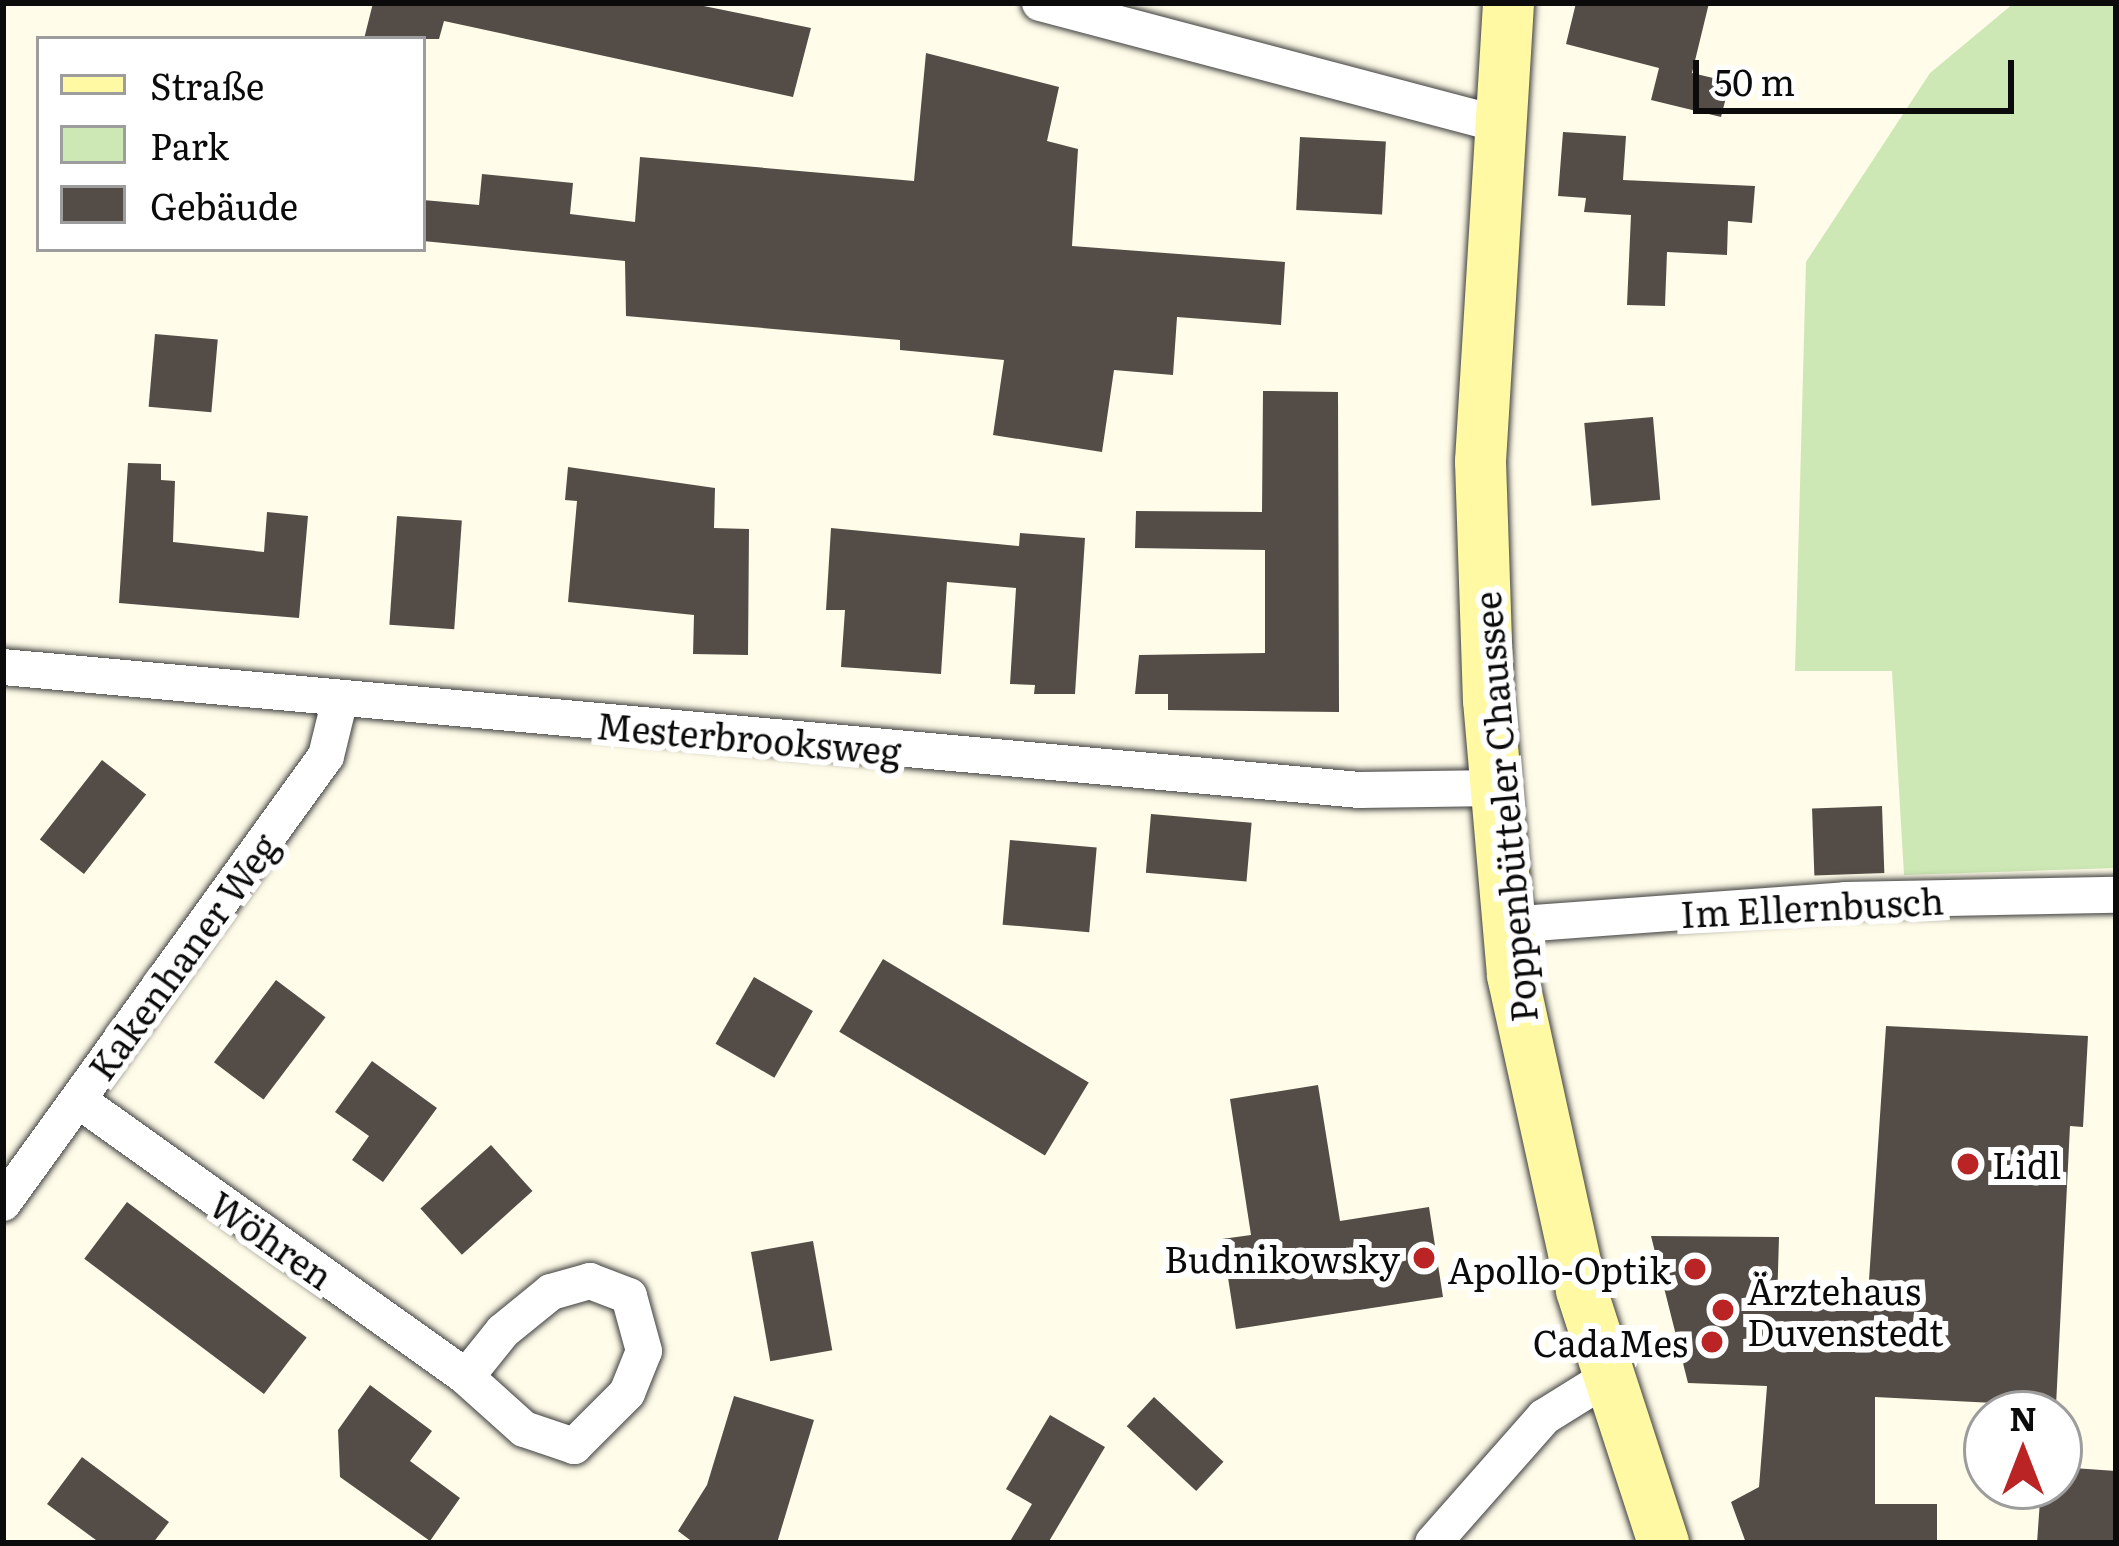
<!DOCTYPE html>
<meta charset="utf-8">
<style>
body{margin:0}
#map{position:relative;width:2119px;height:1546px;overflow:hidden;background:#fffce9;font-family:Literata,serif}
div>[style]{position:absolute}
.green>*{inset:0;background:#cde8b4}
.building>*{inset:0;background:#544d47;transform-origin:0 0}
.roads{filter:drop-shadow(0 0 3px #3e3e3e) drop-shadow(0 0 3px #3e3e3e)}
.minor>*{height:36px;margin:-18px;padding:0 18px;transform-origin:18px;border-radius:18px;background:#fff}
.secondary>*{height:51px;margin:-25.5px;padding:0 25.5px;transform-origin:25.5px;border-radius:25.5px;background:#fff9a4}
.dots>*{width:33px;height:33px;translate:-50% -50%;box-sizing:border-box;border:6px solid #fff;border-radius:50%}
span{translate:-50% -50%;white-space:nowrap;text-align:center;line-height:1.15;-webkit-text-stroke:12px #fff;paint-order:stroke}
.street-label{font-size:36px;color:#0b0b0b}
.poi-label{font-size:36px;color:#0b0b0b}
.left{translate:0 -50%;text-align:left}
.right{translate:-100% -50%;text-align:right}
.frame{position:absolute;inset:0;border:6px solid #0b0b0b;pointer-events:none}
.legend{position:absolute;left:36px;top:36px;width:390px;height:216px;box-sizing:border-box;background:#fff;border:3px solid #9d9d9d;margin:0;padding:15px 21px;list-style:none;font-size:36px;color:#0b0b0b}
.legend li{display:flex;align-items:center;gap:24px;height:60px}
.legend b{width:60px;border:3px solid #9d9d9d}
.north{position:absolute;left:1963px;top:1390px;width:120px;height:120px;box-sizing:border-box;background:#fff;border:3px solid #9d9d9d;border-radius:50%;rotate:0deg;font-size:33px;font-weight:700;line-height:48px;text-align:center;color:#0b0b0b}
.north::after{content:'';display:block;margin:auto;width:42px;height:54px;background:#ba2425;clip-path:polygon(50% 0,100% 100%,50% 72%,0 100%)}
.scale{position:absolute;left:1693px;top:60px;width:321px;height:54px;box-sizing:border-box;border:6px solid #0b0b0b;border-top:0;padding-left:15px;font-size:36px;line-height:42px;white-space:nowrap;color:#0b0b0b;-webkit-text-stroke:9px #fff;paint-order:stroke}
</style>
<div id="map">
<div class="green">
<div style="clip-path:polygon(2014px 3px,2116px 3px,2116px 868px,1904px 875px,1892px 671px,1795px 671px,1806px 262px,1930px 73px)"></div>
</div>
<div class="building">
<div style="clip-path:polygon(373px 3px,689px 3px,811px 28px,793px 97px,444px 21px,439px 39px,364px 39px)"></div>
<div style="clip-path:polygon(1576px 3px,1709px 3px,1692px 73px,1730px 82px,1721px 117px,1651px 100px,1659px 68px,1566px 44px)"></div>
<div style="clip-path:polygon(926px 53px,1059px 87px,1047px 141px,1078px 149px,1072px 246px,1285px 262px,1281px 325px,1177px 317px,1173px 375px,1114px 370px,1102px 452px,993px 435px,1004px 360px,900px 350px,900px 340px,626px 316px,625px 261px,423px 241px,423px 200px,479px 205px,482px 174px,573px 183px,570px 214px,635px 222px,640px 157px,914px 181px)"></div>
<div style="clip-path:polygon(1563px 132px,1626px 136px,1623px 180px,1755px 186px,1752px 223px,1728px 221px,1727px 255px,1667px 252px,1665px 306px,1627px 305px,1631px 215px,1584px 212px,1586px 198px,1558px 196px)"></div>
<div style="left:1300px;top:137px;width:86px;height:73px;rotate:3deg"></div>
<div style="left:155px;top:334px;width:63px;height:73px;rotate:5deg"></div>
<div style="clip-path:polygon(1263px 391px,1338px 392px,1339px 712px,1168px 710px,1168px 694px,1135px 694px,1139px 655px,1265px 653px,1265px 550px,1135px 548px,1136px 511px,1262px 512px)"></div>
<div style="left:1653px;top:417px;width:83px;height:69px;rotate:85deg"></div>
<div style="clip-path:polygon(128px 463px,161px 464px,161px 480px,175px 481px,173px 542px,264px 552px,267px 512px,308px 516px,299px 618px,119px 603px)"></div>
<div style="clip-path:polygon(568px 467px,715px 488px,714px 528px,749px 529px,748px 655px,693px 654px,694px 615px,568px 602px,577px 501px,565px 500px)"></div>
<div style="left:397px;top:516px;width:65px;height:109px;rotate:4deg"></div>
<div style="clip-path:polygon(831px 528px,1019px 546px,1020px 533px,1085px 538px,1075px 694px,1034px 694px,1035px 685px,1010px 684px,1016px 588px,947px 582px,941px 674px,841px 667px,845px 610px,826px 610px)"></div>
<div style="left:102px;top:760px;width:56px;height:101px;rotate:38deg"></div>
<div style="left:1882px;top:806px;width:67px;height:70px;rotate:88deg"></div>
<div style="left:1151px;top:814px;width:101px;height:59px;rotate:5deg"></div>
<div style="left:1010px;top:840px;width:87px;height:85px;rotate:5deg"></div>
<div style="left:883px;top:959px;width:240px;height:85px;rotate:31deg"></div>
<div style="left:754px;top:977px;width:68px;height:77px;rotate:30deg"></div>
<div style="left:276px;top:980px;width:62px;height:103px;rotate:37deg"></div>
<div style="clip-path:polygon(1886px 1026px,2088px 1036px,2083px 1127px,2070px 1126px,2056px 1406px,1875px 1397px,1875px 1504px,1937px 1504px,1937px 1543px,1746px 1543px,1731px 1502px,1759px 1487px,1767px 1386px,1688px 1383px,1651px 1236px,1779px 1237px,1777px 1305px,1867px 1310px)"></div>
<div style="clip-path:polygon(372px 1061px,437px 1108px,383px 1182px,352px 1160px,369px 1136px,335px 1112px)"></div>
<div style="clip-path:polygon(1318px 1085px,1340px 1221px,1429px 1207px,1443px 1297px,1236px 1329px,1222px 1239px,1251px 1235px,1230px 1099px)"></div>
<div style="left:491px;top:1145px;width:62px;height:95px;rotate:48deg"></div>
<div style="left:127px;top:1202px;width:225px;height:71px;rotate:37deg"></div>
<div style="left:813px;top:1241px;width:111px;height:63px;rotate:80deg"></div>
<div style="clip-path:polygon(370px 1385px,432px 1431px,410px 1461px,460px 1498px,430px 1541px,340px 1477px,338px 1430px)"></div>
<div style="clip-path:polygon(734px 1396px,814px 1420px,777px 1543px,694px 1543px,678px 1531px,707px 1485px)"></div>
<div style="left:1154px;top:1397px;width:95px;height:40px;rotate:43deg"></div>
<div style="clip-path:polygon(1050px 1415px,1105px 1447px,1048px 1543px,1009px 1543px,1032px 1504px,1006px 1489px)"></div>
<div style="clip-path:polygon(82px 1457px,169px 1522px,153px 1543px,100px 1543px,47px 1504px)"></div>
<div style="clip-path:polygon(2059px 1467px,2116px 1471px,2116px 1543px,2037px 1543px,2041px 1486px,2059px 1486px)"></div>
</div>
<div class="roads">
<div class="minor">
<div style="left:1040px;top:3px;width:475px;rotate:14.8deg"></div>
<div style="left:3px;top:667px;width:1363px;rotate:5.18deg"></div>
<div style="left:1360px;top:790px;width:136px;rotate:-0.8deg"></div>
<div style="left:1507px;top:925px;width:339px;rotate:-4.2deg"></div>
<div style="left:1845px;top:900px;width:271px;rotate:-1.1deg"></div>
<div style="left:78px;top:1100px;width:477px;rotate:35.5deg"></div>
<div style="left:466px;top:1377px;width:78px;rotate:41.9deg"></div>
<div style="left:524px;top:1429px;width:53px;rotate:18.8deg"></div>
<div style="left:574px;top:1446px;width:75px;rotate:-45deg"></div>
<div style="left:627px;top:1393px;width:45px;rotate:-68deg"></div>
<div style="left:644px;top:1351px;width:57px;rotate:-105.3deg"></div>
<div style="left:629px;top:1296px;width:42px;rotate:-159deg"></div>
<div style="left:590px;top:1281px;width:41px;rotate:164.2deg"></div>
<div style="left:551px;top:1292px;width:62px;rotate:140.9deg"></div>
<div style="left:503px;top:1331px;width:59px;rotate:128.8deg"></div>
<div style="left:3px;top:1203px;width:551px;rotate:-54.15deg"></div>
<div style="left:326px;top:756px;width:59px;rotate:-76.2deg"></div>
<div style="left:1433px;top:1543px;width:168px;rotate:-48.6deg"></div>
<div style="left:1544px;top:1417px;width:72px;rotate:-31.9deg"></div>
</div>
<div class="secondary">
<div style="left:1508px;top:3px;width:459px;rotate:93.5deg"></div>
<div style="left:1480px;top:461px;width:239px;rotate:88.1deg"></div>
<div style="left:1488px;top:700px;width:276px;rotate:85deg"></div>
<div style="left:1512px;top:975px;width:322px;rotate:77.6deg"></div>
<div style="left:1581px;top:1290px;width:266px;rotate:72deg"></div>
</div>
</div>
<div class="dots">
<div style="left:1968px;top:1164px;background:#ba2425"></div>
<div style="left:1424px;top:1258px;background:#ba2425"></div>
<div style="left:1695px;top:1269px;background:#ba2425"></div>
<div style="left:1723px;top:1310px;background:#ba2425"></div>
<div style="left:1712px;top:1342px;background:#ba2425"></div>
</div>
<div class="street-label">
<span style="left:749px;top:737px;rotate:5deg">Mesterbrooksweg</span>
<span style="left:1504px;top:807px;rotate:-95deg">Poppenbütteler Chaussee</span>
<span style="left:1812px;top:906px;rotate:-3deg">Im Ellernbusch</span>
<span style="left:182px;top:956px;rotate:-54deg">Kakenhaner Weg</span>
<span style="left:272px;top:1239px;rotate:35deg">Wöhren</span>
</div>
<div class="poi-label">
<span class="left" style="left:1992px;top:1164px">Lidl</span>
<span class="right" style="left:1400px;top:1258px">Budnikowsky</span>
<span class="right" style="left:1671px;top:1269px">Apollo-Optik</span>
<span class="left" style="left:1747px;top:1310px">Ärztehaus<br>Duvenstedt</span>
<span class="right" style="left:1688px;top:1342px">CadaMes</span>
</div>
<div class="frame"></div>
<ul class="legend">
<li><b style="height:15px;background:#fff9a4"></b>Straße</li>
<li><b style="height:33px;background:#cde8b4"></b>Park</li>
<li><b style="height:33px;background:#544d47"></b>Gebäude</li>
</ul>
<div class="north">N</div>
<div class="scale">50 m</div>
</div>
